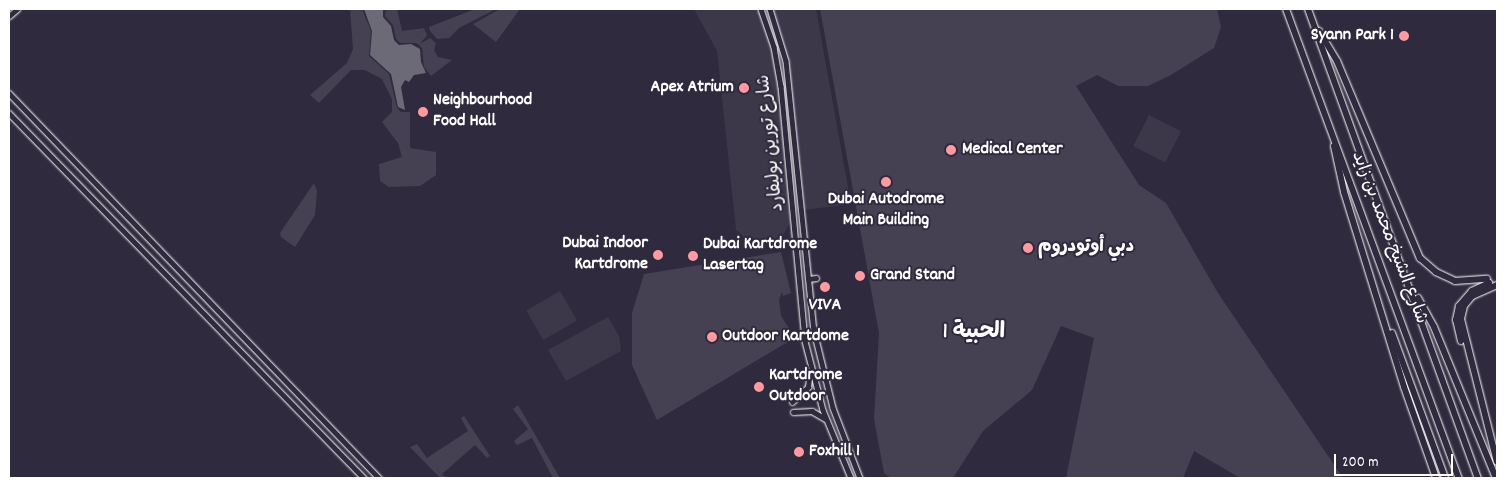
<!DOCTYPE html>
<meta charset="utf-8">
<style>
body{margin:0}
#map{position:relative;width:1506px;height:487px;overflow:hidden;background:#2f2a3d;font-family:Dekko,"Playpen Sans Arabic",sans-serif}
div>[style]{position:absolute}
.built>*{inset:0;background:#3c3749;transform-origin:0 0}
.green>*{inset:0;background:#464152}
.water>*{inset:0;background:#6d6a77}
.roads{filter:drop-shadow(0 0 1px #fff) drop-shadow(0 0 1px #fff)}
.secondary>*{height:4.5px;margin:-2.25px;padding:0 2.25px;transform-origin:2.25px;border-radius:2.25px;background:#2f2a3d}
.primary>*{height:5px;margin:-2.5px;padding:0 2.5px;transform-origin:2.5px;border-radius:2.5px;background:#2f2a3d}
.motorway>*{height:6px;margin:-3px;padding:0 3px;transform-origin:3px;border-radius:3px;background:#2f2a3d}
.dots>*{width:14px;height:14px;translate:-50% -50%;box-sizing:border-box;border:2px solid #2f2a3d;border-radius:50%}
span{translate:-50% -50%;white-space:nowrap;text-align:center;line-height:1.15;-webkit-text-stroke:4px #2f2a3d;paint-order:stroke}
.poi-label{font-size:18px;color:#fff;font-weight:700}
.right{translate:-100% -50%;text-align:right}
.left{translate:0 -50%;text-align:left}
.street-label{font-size:18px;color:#fff}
.district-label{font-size:22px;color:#fff;font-weight:700}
.frame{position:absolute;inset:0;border:10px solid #fff;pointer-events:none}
.scale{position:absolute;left:1334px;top:454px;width:119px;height:22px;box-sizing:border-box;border:2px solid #fff;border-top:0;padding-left:6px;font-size:15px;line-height:18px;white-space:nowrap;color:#fff;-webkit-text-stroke:4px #2f2a3d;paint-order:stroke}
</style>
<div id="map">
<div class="built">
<div style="clip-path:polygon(694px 9px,816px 9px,851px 204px,796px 211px,779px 243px,753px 244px,736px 230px,717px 51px)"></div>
<div style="left:1149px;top:115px;width:36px;height:35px;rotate:27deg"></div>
<div style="left:560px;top:291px;width:34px;height:39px;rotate:60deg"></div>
<div style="clip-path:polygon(608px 317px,619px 336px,621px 351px,566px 381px,548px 350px)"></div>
</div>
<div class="green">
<div style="clip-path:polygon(350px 9px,362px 9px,371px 31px,369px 56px,389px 74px,397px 108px,401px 112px,410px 112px,410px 148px,436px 152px,436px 175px,420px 186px,389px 187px,380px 181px,379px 164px,402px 157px,398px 143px,382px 122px,392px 112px,392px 99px,382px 79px,365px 70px,351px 70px,319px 103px,310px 95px,347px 63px,353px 49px)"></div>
<div style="clip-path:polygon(386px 9px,397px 9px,402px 31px,424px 28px,427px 35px,420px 44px,430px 38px,436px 43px,434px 50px,438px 57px,452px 60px,431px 76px,424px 67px,422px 48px,417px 43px,400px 43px,396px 39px,393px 25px,385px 16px)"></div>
<div style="clip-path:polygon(475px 9px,496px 9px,459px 28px,449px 38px,437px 39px,430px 31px,429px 27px)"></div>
<div style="clip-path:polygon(500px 9px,520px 9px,496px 42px,473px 24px)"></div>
<div style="clip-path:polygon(820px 9px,1217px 9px,1221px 27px,1214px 48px,1171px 75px,1148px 86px,1118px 86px,1097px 75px,1076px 86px,1139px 185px,1166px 203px,1218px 293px,1343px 478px,1240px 478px,1194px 451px,1183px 478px,1066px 478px,1094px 338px,1061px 326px,1032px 390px,983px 431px,953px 478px,891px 478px,884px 473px,874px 419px,879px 333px)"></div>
<div style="clip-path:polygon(314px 183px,317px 191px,315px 215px,295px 247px,281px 237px,280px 233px)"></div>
<div style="clip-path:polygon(781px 252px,791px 293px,783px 296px,782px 292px,779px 300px,781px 316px,793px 334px,791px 340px,657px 420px,632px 365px,632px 313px,644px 274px)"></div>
<div style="clip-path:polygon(518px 405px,560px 478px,553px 478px,532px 438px,517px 445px,514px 441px,528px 429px,513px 409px)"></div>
<div style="clip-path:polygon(464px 416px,490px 456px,487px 458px,475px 445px,442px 474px,446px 478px,440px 478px,410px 447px,417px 444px,427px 458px,468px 431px,461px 418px)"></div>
</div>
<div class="water">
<div style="clip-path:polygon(364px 9px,383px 9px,383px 17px,391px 26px,394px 40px,399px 45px,411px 44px,420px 49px,421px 62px,426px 73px,414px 75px,409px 82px,405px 80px,401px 87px,405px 110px,398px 107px,391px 74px,370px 55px,372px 31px)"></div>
</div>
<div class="roads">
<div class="secondary">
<div style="left:761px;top:9px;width:40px;rotate:71.1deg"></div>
<div style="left:774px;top:47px;width:40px;rotate:80deg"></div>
<div style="left:781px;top:86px;width:256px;rotate:84.6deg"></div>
<div style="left:805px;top:341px;width:71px;rotate:75.4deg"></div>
<div style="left:823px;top:410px;width:74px;rotate:67.6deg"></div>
<div style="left:770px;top:9px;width:54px;rotate:72.9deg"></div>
<div style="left:786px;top:61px;width:271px;rotate:84.1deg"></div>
<div style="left:814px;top:331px;width:79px;rotate:76.1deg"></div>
<div style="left:833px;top:408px;width:75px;rotate:68.9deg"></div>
<div style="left:9px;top:93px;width:534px;rotate:46.14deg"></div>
<div style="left:9px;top:113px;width:509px;rotate:45.8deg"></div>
<div style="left:808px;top:279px;width:8px;rotate:-7deg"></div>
<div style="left:792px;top:402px;width:22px;rotate:-43deg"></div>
<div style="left:808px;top:387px;width:16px;rotate:-83deg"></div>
<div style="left:793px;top:412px;width:19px;rotate:-3deg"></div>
<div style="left:812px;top:411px;width:16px;rotate:30deg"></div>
</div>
<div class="primary">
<div style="left:9px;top:16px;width:11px;rotate:-41deg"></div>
</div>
<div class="motorway">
<div style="left:1286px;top:9px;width:500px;rotate:69.8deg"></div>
<div style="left:1308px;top:9px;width:499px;rotate:70.1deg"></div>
<div style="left:1319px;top:31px;width:35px;rotate:59deg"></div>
<div style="left:1337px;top:61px;width:214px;rotate:67.2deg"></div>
<div style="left:1420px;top:258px;width:21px;rotate:41deg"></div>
<div style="left:1436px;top:272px;width:21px;rotate:25deg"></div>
<div style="left:1455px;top:281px;width:32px;rotate:-4deg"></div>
<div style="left:1334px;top:146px;width:47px;rotate:77.7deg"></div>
<div style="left:1344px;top:192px;width:204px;rotate:72.9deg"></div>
<div style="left:1404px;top:387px;width:96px;rotate:70.6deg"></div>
<div style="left:1497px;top:285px;width:27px;rotate:156deg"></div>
<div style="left:1472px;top:296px;width:13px;rotate:129deg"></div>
<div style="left:1464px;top:306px;width:13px;rotate:103deg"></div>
<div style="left:1461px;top:319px;width:147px;rotate:75.9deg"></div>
<div style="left:1418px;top:298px;width:33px;rotate:61deg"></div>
<div style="left:1434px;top:327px;width:163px;rotate:67.7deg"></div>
<div style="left:1392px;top:333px;width:154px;rotate:69.9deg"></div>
<div style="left:1461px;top:341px;width:22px;rotate:-103deg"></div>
<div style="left:1456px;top:320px;width:14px;rotate:-78deg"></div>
<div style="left:1459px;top:306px;width:20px;rotate:-49deg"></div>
<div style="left:1472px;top:291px;width:19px;rotate:-25deg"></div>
</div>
</div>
<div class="dots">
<div style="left:1404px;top:36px;background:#ff9aa2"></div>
<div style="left:744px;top:88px;background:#ff9aa2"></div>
<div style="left:423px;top:112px;background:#ff9aa2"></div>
<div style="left:951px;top:150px;background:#ff9aa2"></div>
<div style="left:886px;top:182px;background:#ff9aa2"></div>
<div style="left:1028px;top:248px;background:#ff9aa2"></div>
<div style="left:658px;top:255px;background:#ff9aa2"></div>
<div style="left:693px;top:256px;background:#ff9aa2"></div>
<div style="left:860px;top:276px;background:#ff9aa2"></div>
<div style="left:825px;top:287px;background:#ff9aa2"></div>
<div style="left:712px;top:337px;background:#ff9aa2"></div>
<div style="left:759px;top:387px;background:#ff9aa2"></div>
<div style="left:799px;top:452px;background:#ff9aa2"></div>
</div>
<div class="poi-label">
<span class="right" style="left:1394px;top:36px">Syann Park 1</span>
<span class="right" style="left:734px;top:88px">Apex Atrium</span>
<span class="left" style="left:433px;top:112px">Neighbourhood<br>Food Hall</span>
<span class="left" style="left:962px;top:150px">Medical Center</span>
<span style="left:886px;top:211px">Dubai Autodrome<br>Main Building</span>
<span class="right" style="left:648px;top:255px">Dubai Indoor<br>Kartdrome</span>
<span class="left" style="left:703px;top:256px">Dubai Kartdrome<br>Lasertag</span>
<span class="left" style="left:1038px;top:248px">دبي أوتودروم</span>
<span class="left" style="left:870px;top:276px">Grand Stand</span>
<span style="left:825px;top:306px">VIVA</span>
<span class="left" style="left:722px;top:337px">Outdoor Kartdome</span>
<span class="left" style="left:769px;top:387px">Kartdrome<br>Outdoor</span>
<span class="left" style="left:809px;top:452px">Foxhill 1</span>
</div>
<div class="street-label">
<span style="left:772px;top:143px;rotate:-96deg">شارع تورين بوليفارد</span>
<span style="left:1388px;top:238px;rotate:69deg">شارع الشيخ محمد بن زايد</span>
</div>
<div class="district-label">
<span style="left:974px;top:333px">الحبية 1</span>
</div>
<div class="frame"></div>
<div class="scale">200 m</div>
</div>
